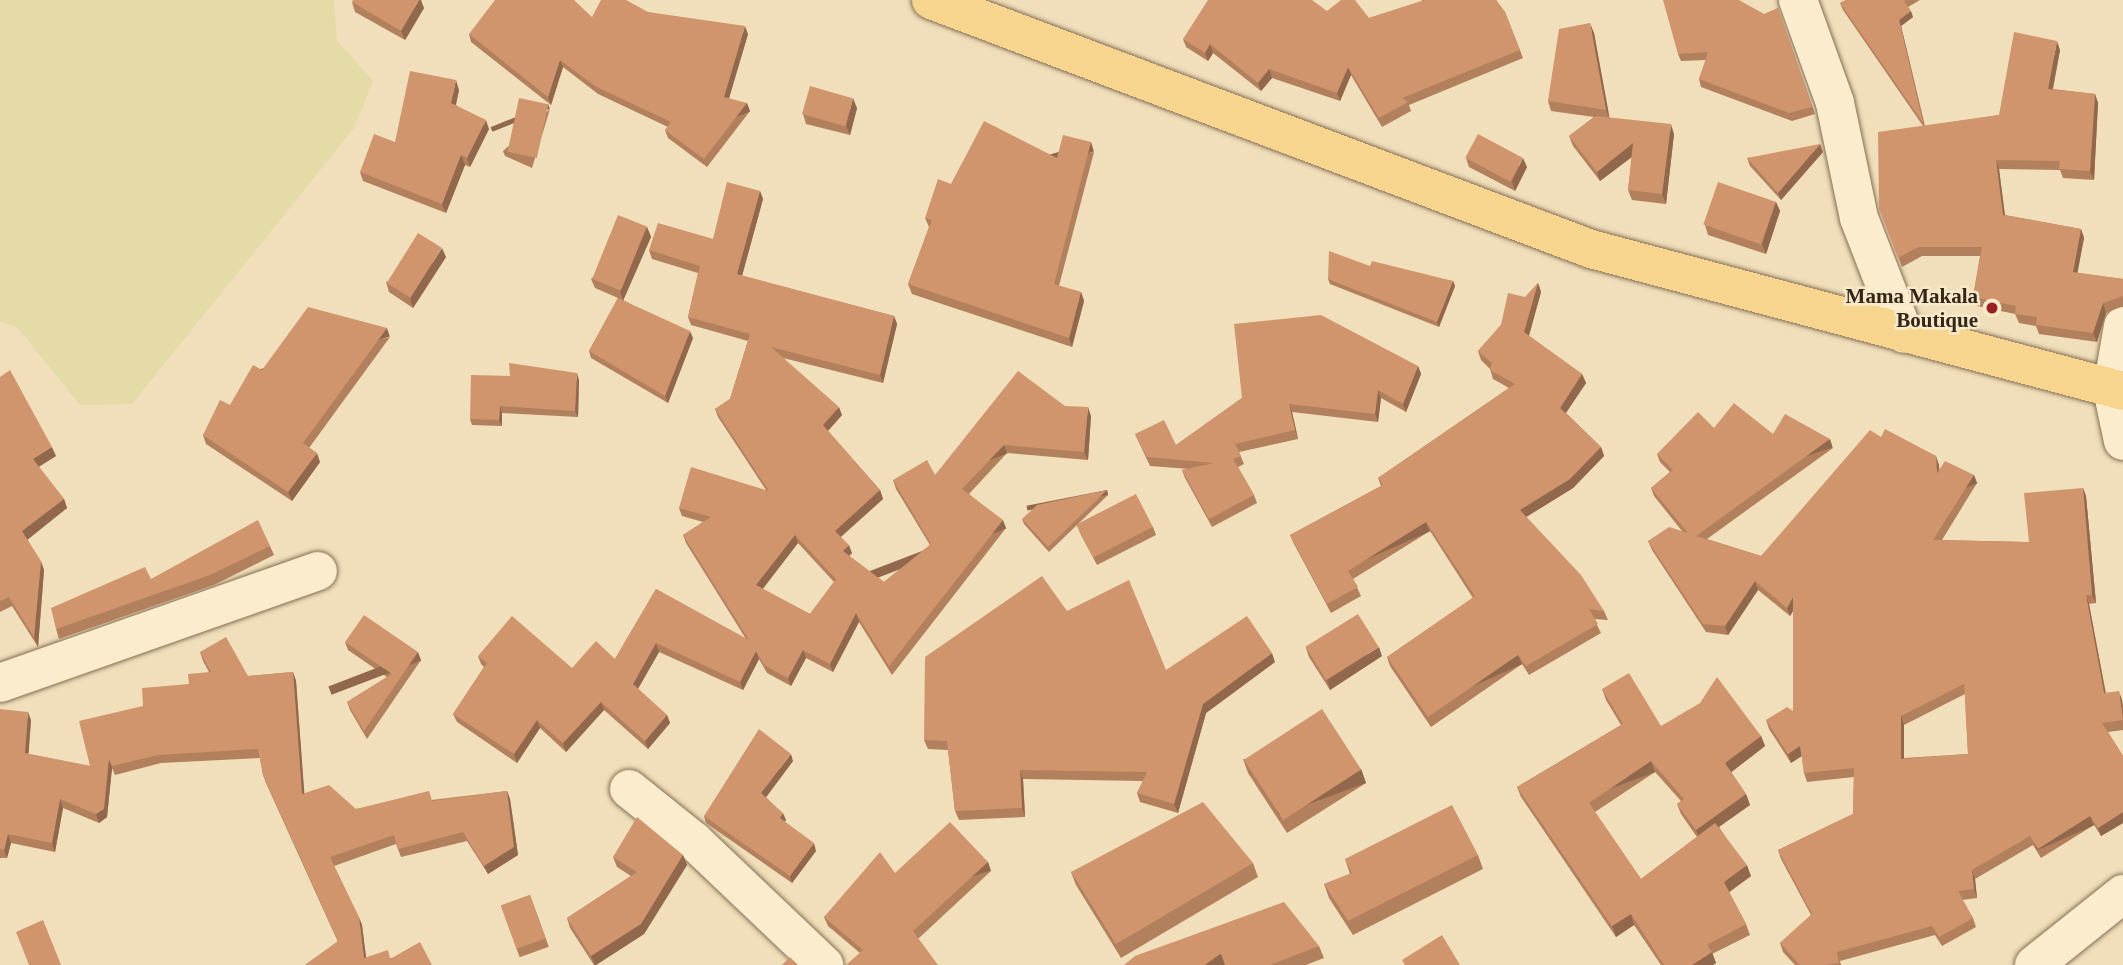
<!DOCTYPE html>
<style>
body{margin:0}
#map{position:relative;width:2123px;height:965px;overflow:hidden;background:#f0dfba;font-family:Georgia,serif}
div>[style]{position:absolute}
.farmland>*{inset:0;background:#e5dba7}
.roads{filter:drop-shadow(0 0 2px #876e54) drop-shadow(0 0 2px #876e54)}
.minor>*{height:38px;margin:-19px;padding:0 19px;transform-origin:19px;border-radius:19px;background:#faeccd}
.major>*{height:38px;margin:-19px;padding:0 19px;transform-origin:19px;border-radius:19px;background:#f7d58e}
.wall>*{inset:0;background:#b3805e;transform-origin:0 0}
.shaded-wall>*{inset:0;background:#92684c;transform-origin:0 0}
.building>*{inset:0;background:#d0956d;transform-origin:0 0}
.dots>*{width:19px;height:19px;translate:-50% -50%;box-sizing:border-box;border:4px solid #f7e9ca;border-radius:50%}
span{translate:-50% -50%;white-space:nowrap;text-align:center;line-height:1.15;-webkit-text-stroke:5px #f7e9ca;paint-order:stroke}
.poi-label{font-size:21px;color:#35261a;font-weight:700}
.right{translate:-100% -50%;text-align:right}
</style>
<div id="map">
<div class="farmland">
<div style="clip-path:polygon(0 0,334px 0,337px 41px,373px 81px,354px 128px,132px 404px,80px 405px,18px 328px,0 321px)"></div>
</div>
<div class="roads">
<div class="minor">
<div style="left:1798px;top:0;width:109px;rotate:70.2deg"></div>
<div style="left:1835px;top:103px;width:117px;rotate:78.2deg"></div>
<div style="left:1859px;top:218px;width:124px;rotate:68.8deg"></div>
<div style="left:2123px;top:326px;width:64px;rotate:99.9deg"></div>
<div style="left:2112px;top:389px;width:53px;rotate:78.1deg"></div>
<div style="left:0;top:683px;width:337px;rotate:-19.4deg"></div>
<div style="left:629px;top:789px;width:83px;rotate:38.7deg"></div>
<div style="left:694px;top:841px;width:180px;rotate:43.6deg"></div>
<div style="left:2034px;top:965px;width:114px;rotate:-38.6deg"></div>
</div>
<div class="major">
<div style="left:931px;top:0;width:705px;rotate:20.67deg"></div>
<div style="left:1591px;top:249px;width:551px;rotate:14.94deg"></div>
</div>
</div>
<div class="wall">
<div style="clip-path:polygon(1422px 0,1496px 0,1505px 12px,1523px 58px,1409px 105px,1411px 111px,1382px 127px,1351px 75px,1340px 101px,1272px 78px,1261px 91px,1213px 53px,1208px 61px,1186px 47px,1183px 39px,1327px 11px,1369px 18px,1422px 1px)"></div>
<div style="clip-path:polygon(1846px 0,1920px 0,1908px 7px,1913px 17px,1901px 26px,1925px 126px,1999px 115px,2060px 50px,2053px 89px,2095px 94px,2098px 103px,2094px 180px,2063px 178px,2060px 170px,1999px 169px,2005px 215px,2081px 229px,2084px 238px,2077px 273px,2123px 279px,2123px 306px,2106px 313px,2097px 342px,2039px 334px,2036px 326px,2019px 323px,2015px 314px,1977px 306px,1973px 297px,1980px 256px,1922px 256px,1902px 267px,1879px 208px,1923px 126px,1843px 10px,1840px 3px)"></div>
<div style="clip-path:polygon(352px 2px,424px 8px,405px 40px,355px 12px)"></div>
<div style="clip-path:polygon(1778px 8px,1815px 114px,1792px 121px,1701px 87px,1699px 79px,1706px 60px,1681px 61px,1678px 54px)"></div>
<div style="clip-path:polygon(648px 12px,748px 34px,729px 98px,750px 111px,707px 167px,668px 138px,665px 130px,668px 127px,598px 94px,563px 67px,551px 105px,471px 42px,469px 34px,592px 17px)"></div>
<div style="clip-path:polygon(1594px 33px,1609px 118px,1674px 134px,1666px 204px,1632px 200px,1628px 190px,1632px 157px,1600px 181px,1573px 146px,1569px 136px,1594px 117px,1551px 111px,1548px 101px)"></div>
<div style="clip-path:polygon(459px 90px,456px 105px,489px 129px,470px 167px,465px 165px,446px 213px,363px 181px,360px 172px)"></div>
<div style="clip-path:polygon(857px 108px,850px 135px,806px 124px,803px 114px)"></div>
<div style="clip-path:polygon(550px 109px,532px 168px,505px 156px,503px 151px)"></div>
<div style="clip-path:polygon(1094px 152px,1059px 286px,1081px 292px,1084px 301px,1072px 347px,912px 294px,908px 284px,929px 227px,925px 218px,951px 184px,1057px 158px)"></div>
<div style="clip-path:polygon(1823px 152px,1781px 200px,1750px 166px,1747px 158px)"></div>
<div style="clip-path:polygon(1466px 158px,1527px 167px,1515px 191px,1469px 167px)"></div>
<div style="clip-path:polygon(evenodd,760px 191px,763px 199px,742px 276px,894px 316px,897px 324px,883px 383px,783px 358px,842px 415px,828px 431px,880px 490px,883px 499px,841px 537px,852px 553px,849px 556px,884px 582px,930px 545px,896px 489px,893px 480px,935px 475px,1065px 406px,1091px 416px,1088px 460px,1007px 453px,969px 494px,1006px 528px,892px 675px,859px 622px,833px 672px,806px 658px,791px 686px,767px 673px,759px 659px,743px 690px,659px 652px,638px 689px,667px 715px,670px 723px,648px 749px,604px 710px,566px 752px,540px 728px,517px 763px,457px 722px,453px 714px,484px 667px,481px 664px,478px 656px,572px 668px,615px 659px,656px 589px,746px 639px,686px 543px,683px 535px,703px 522px,682px 516px,679px 508px,766px 490px,718px 417px,715px 409px,730px 399px,748px 341px,691px 325px,688px 317px,698px 273px,652px 259px,649px 250px,713px 239px,760px 191px,798px 543px,834px 582px,810px 614px,762px 589px,798px 543px)"></div>
<div style="clip-path:polygon(1776px 202px,1780px 211px,1766px 254px,1708px 235px,1705px 225px)"></div>
<div style="clip-path:polygon(647px 227px,651px 237px,623px 300px,693px 338px,668px 403px,591px 358px,589px 351px,618px 298px,595px 288px,591px 279px)"></div>
<div style="clip-path:polygon(446px 257px,413px 308px,389px 292px,386px 282px)"></div>
<div style="clip-path:polygon(1370px 266px,1453px 281px,1455px 286px,1439px 327px,1330px 284px,1328px 279px)"></div>
<div style="clip-path:polygon(1538px 283px,1541px 292px,1529px 336px,1582px 374px,1586px 383px,1566px 413px,1601px 447px,1604px 456px,1573px 488px,1526px 517px,1604px 611px,1608px 620px,1594px 619px,1601px 633px,1529px 675px,1522px 664px,1431px 727px,1390px 666px,1387px 657px,1473px 598px,1430px 531px,1353px 579px,1361px 596px,1331px 613px,1294px 544px,1290px 535px,1381px 486px,1378px 478px,1509px 388px,1493px 379px,1490px 369px,1481px 360px,1478px 351px)"></div>
<div style="clip-path:polygon(390px 337px,309px 448px,320px 462px,292px 501px,206px 444px,203px 435px,262px 370px)"></div>
<div style="clip-path:polygon(1418px 366px,1421px 374px,1406px 412px,1381px 398px,1378px 422px,1292px 412px,1298px 439px,1239px 452px,1244px 464px,1238px 467px,1254px 495px,1257px 503px,1212px 527px,1185px 478px,1182px 470px,1189px 469px,1150px 466px,1135px 434px,1176px 445px,1242px 398px)"></div>
<div style="clip-path:polygon(510px 376px,579px 380px,578px 417px,502px 413px,502px 426px,472px 425px,470px 419px)"></div>
<div style="clip-path:polygon(0 377px,56px 456px,39px 467px,64px 499px,67px 508px,27px 539px,44px 570px,38px 647px,12px 606px,0 612px)"></div>
<div style="clip-path:polygon(evenodd,1714px 428px,1773px 434px,1833px 448px,1707px 539px,1761px 556px,1881px 437px,1936px 456px,1939px 469px,1974px 475px,1977px 483px,1942px 540px,2029px 542px,2083px 488px,2086px 496px,2096px 603px,2089px 604px,2106px 693px,2122px 700px,2123px 705px,2123px 730px,2108px 732px,2123px 756px,2123px 823px,2101px 836px,2094px 825px,2041px 858px,2033px 845px,1975px 879px,1977px 898px,1962px 900px,1973px 918px,1976px 927px,1942px 946px,1935px 935px,1840px 961px,1841px 965px,1795px 965px,1783px 952px,1780px 943px,1811px 915px,1781px 859px,1778px 850px,1853px 814px,1854px 777px,1807px 782px,1804px 773px,1802px 756px,1791px 763px,1769px 729px,1766px 720px,1793px 711px,1793px 611px,1790px 616px,1758px 590px,1728px 635px,1706px 632px,1652px 550px,1648px 541px,1682px 531px,1654px 496px,1651px 488px,1670px 472px,1660px 462px,1657px 454px,1714px 428px,1965px 694px,1968px 754px,1904px 758px,1904px 725px,1965px 694px)"></div>
<div style="clip-path:polygon(1107px 490px,1108px 495px,1077px 525px,1153px 527px,1156px 535px,1097px 565px,1080px 533px,1077px 525px,1049px 552px,1024px 524px,1022px 519px)"></div>
<div style="clip-path:polygon(270px 546px,274px 555px,214px 585px,59px 639px,56px 629px,151px 579px)"></div>
<div style="clip-path:polygon(1067px 611px,1166px 670px,1275px 662px,1206px 713px,1178px 813px,1140px 802px,1137px 793px,1143px 781px,1023px 779px,1025px 817px,959px 820px,955px 811px,948px 750px,928px 749px,924px 740px)"></div>
<div style="clip-path:polygon(345px 642px,421px 660px,367px 739px,350px 710px,347px 702px,387px 677px,348px 650px)"></div>
<div style="clip-path:polygon(1306px 648px,1382px 656px,1330px 690px,1309px 657px)"></div>
<div style="clip-path:polygon(200px 652px,248px 676px,293px 672px,296px 681px,304px 793px,356px 809px,507px 791px,510px 799px,518px 855px,488px 874px,467px 841px,401px 857px,396px 844px,334px 866px,362px 925px,366px 958px,391px 958px,432px 965px,305px 965px,338px 942px,266px 783px,263px 775px,260px 758px,161px 763px,115px 775px,112px 768px,107px 817px,99px 823px,63px 808px,55px 852px,11px 843px,7px 858px,0 858px,0 709px,31px 720px,28px 754px,90px 766px,143px 706px,189px 684px,209px 672px,203px 661px)"></div>
<div style="clip-path:polygon(evenodd,1602px 689px,1661px 726px,1761px 736px,1765px 746px,1731px 772px,1746px 794px,1750px 805px,1719px 827px,1751px 876px,1729px 892px,1746px 924px,1750px 935px,1712px 954px,1716px 963px,1713px 965px,1661px 965px,1634px 925px,1616px 937px,1521px 797px,1517px 787px,1621px 725px,1606px 700px,1602px 689px,1655px 772px,1681px 801px,1677px 804px,1681px 814px,1697px 837px,1641px 879px,1595px 812px,1655px 772px)"></div>
<div style="clip-path:polygon(1243px 759px,1361px 769px,1366px 783px,1287px 833px,1248px 773px)"></div>
<div style="clip-path:polygon(793px 761px,766px 797px,786px 820px,784px 822px,816px 851px,792px 883px,706px 823px,704px 816px)"></div>
<div style="clip-path:polygon(683px 855px,687px 865px,644px 934px,596px 965px,594px 965px,570px 928px,567px 918px,631px 876px,617px 867px,613px 857px)"></div>
<div style="clip-path:polygon(1478px 855px,1483px 869px,1353px 935px,1329px 898px,1324px 884px,1350px 874px,1345px 859px)"></div>
<div style="clip-path:polygon(988px 862px,991px 871px,919px 938px,860px 953px,828px 926px,824px 917px,895px 873px)"></div>
<div style="clip-path:polygon(1253px 863px,1258px 877px,1121px 958px,1076px 885px,1071px 872px)"></div>
<div style="left:530px;top:895px;width:55px;height:31px;rotate:70deg"></div>
<div style="clip-path:polygon(1319px 946px,1324px 958px,1306px 965px,1124px 965px)"></div>
</div>
<div class="shaded-wall">
<div style="clip-path:polygon(419px 0,421px 0,424px 8px,405px 40px,401px 31px)"></div>
<div style="clip-path:polygon(1911px 11px,1913px 17px,1901px 26px,1926px 130px,1899px 20px)"></div>
<div style="clip-path:polygon(1590px 23px,1594px 33px,1610px 120px,1606px 110px)"></div>
<div style="clip-path:polygon(745px 26px,748px 34px,727px 105px,724px 97px)"></div>
<div style="clip-path:polygon(2057px 41px,2060px 50px,2051px 98px,2048px 89px)"></div>
<div style="clip-path:polygon(1210px 44px,1213px 53px,1208px 61px,1205px 53px)"></div>
<div style="clip-path:polygon(560px 60px,563px 67px,551px 105px,548px 97px)"></div>
<div style="clip-path:polygon(1348px 67px,1351px 75px,1340px 101px,1337px 93px)"></div>
<div style="clip-path:polygon(1269px 69px,1272px 78px,1261px 91px,1258px 83px)"></div>
<div style="clip-path:polygon(456px 80px,459px 90px,454px 112px,451px 103px)"></div>
<div style="clip-path:polygon(2095px 94px,2098px 103px,2094px 180px,2090px 171px)"></div>
<div style="clip-path:polygon(853px 98px,857px 108px,850px 135px,846px 126px)"></div>
<div style="left:747px;top:103px;width:9px;height:71px;rotate:69deg"></div>
<div style="left:548px;top:104px;width:5px;height:62px;rotate:68deg"></div>
<div style="clip-path:polygon(486px 120px,489px 129px,470px 167px,467px 158px)"></div>
<div style="clip-path:polygon(1671px 124px,1674px 134px,1666px 204px,1662px 194px)"></div>
<div style="left:1091px;top:142px;width:10px;height:147px;rotate:73deg"></div>
<div style="clip-path:polygon(1633px 143px,1637px 153px,1600px 181px,1597px 172px)"></div>
<div style="clip-path:polygon(1820px 144px,1823px 152px,1781px 200px,1778px 193px)"></div>
<div style="clip-path:polygon(461px 155px,465px 165px,446px 213px,442px 204px)"></div>
<div style="clip-path:polygon(1523px 158px,1527px 167px,1515px 191px,1512px 181px)"></div>
<div style="clip-path:polygon(1996px 160px,1999px 169px,2006px 224px,2003px 215px)"></div>
<div style="clip-path:polygon(760px 191px,763px 199px,740px 283px,737px 274px)"></div>
<div style="clip-path:polygon(1776px 202px,1780px 211px,1766px 254px,1762px 244px)"></div>
<div style="clip-path:polygon(647px 227px,651px 237px,623px 301px,620px 291px)"></div>
<div style="clip-path:polygon(2081px 229px,2084px 238px,2076px 281px,2073px 272px)"></div>
<div style="clip-path:polygon(442px 248px,446px 257px,413px 308px,410px 298px)"></div>
<div style="clip-path:polygon(1453px 281px,1455px 286px,1439px 327px,1437px 322px)"></div>
<div style="clip-path:polygon(1538px 283px,1541px 292px,1527px 342px,1524px 332px)"></div>
<div style="clip-path:polygon(1081px 292px,1084px 301px,1072px 347px,1069px 338px)"></div>
<div style="clip-path:polygon(2103px 303px,2106px 313px,2097px 342px,2093px 333px)"></div>
<div style="clip-path:polygon(894px 316px,897px 324px,883px 383px,880px 375px)"></div>
<div style="left:387px;top:328px;width:9px;height:142px;rotate:72deg"></div>
<div style="clip-path:polygon(690px 331px,693px 338px,668px 403px,665px 396px)"></div>
<div style="clip-path:polygon(1418px 366px,1421px 374px,1406px 412px,1403px 404px)"></div>
<div style="clip-path:polygon(577px 373px,579px 380px,578px 417px,575px 411px)"></div>
<div style="clip-path:polygon(1582px 374px,1586px 383px,1563px 417px,1560px 408px)"></div>
<div style="clip-path:polygon(1378px 390px,1381px 398px,1378px 422px,1375px 414px)"></div>
<div style="clip-path:polygon(1289px 404px,1292px 412px,1298px 439px,1295px 430px)"></div>
<div style="clip-path:polygon(500px 406px,502px 413px,502px 426px,499px 420px)"></div>
<div style="clip-path:polygon(839px 407px,842px 415px,826px 433px,823px 425px)"></div>
<div style="clip-path:polygon(1088px 407px,1091px 416px,1088px 460px,1084px 452px)"></div>
<div style="left:1830px;top:439px;width:9px;height:165px;rotate:72deg"></div>
<div style="left:1004px;top:445px;width:9px;height:61px;rotate:69deg"></div>
<div style="clip-path:polygon(52px 447px,56px 456px,36px 468px,33px 459px)"></div>
<div style="clip-path:polygon(1601px 447px,1604px 456px,1573px 488px,1523px 519px,1520px 510px)"></div>
<div style="clip-path:polygon(317px 453px,320px 462px,292px 501px,288px 492px)"></div>
<div style="clip-path:polygon(1936px 456px,1939px 465px,1940px 482px,1937px 473px)"></div>
<div style="left:1974px;top:475px;width:9px;height:77px;rotate:69deg"></div>
<div style="clip-path:polygon(2083px 488px,2086px 496px,2096px 603px,2092px 595px)"></div>
<div style="clip-path:polygon(880px 490px,883px 499px,838px 539px,835px 531px)"></div>
<div style="left:1107px;top:490px;width:5px;height:82px;rotate:79deg"></div>
<div style="clip-path:polygon(64px 499px,67px 508px,26px 541px,22px 531px)"></div>
<div style="left:1003px;top:520px;width:9px;height:185px;rotate:69deg"></div>
<div style="left:1426px;top:522px;width:10px;height:92px;rotate:66deg"></div>
<div style="clip-path:polygon(795px 535px,798px 543px,759px 594px,756px 585px)"></div>
<div style="clip-path:polygon(849px 545px,852px 553px,846px 559px,843px 551px)"></div>
<div style="clip-path:polygon(41px 561px,44px 570px,38px 647px,34px 637px)"></div>
<div style="clip-path:polygon(1755px 581px,1758px 590px,1728px 635px,1725px 626px)"></div>
<div style="clip-path:polygon(2086px 595px,2089px 604px,2107px 702px,2104px 693px)"></div>
<div style="clip-path:polygon(1793px 597px,1796px 606px,1790px 616px,1787px 608px)"></div>
<div style="clip-path:polygon(856px 613px,859px 622px,833px 672px,830px 664px)"></div>
<div style="clip-path:polygon(656px 643px,659px 652px,636px 692px,633px 684px)"></div>
<div style="clip-path:polygon(1379px 647px,1382px 656px,1330px 690px,1327px 680px)"></div>
<div style="clip-path:polygon(803px 650px,806px 658px,791px 686px,788px 678px)"></div>
<div style="clip-path:polygon(756px 651px,759px 659px,743px 690px,740px 682px)"></div>
<div style="left:418px;top:652px;width:9px;height:96px;rotate:69deg"></div>
<div style="clip-path:polygon(1272px 653px,1275px 662px,1206px 713px,1178px 813px,1174px 804px,1203px 704px)"></div>
<div style="left:1518px;top:655px;width:10px;height:109px;rotate:66deg"></div>
<div style="clip-path:polygon(293px 672px,296px 681px,305px 802px,302px 794px)"></div>
<div style="clip-path:polygon(2119px 691px,2122px 700px,2123px 720px)"></div>
<div style="clip-path:polygon(601px 702px,604px 710px,566px 752px,563px 743px)"></div>
<div style="clip-path:polygon(28px 712px,31px 720px,28px 762px,25px 753px)"></div>
<div style="clip-path:polygon(667px 715px,670px 723px,648px 749px,645px 741px)"></div>
<div style="clip-path:polygon(1901px 716px,1904px 725px,1904px 767px,1901px 759px)"></div>
<div style="clip-path:polygon(537px 720px,540px 728px,517px 763px,514px 754px)"></div>
<div style="clip-path:polygon(1761px 736px,1765px 746px,1729px 774px,1725px 763px)"></div>
<div style="clip-path:polygon(1800px 746px,1803px 755px,1791px 763px,1788px 754px)"></div>
<div style="clip-path:polygon(791px 754px,793px 761px,764px 800px,761px 793px)"></div>
<div style="clip-path:polygon(109px 759px,112px 768px,107px 817px,99px 823px,96px 814px)"></div>
<div style="left:1651px;top:761px;width:12px;height:75px;rotate:70deg"></div>
<div style="left:1361px;top:769px;width:15px;height:93px;rotate:70deg"></div>
<div style="clip-path:polygon(1020px 770px,1023px 779px,1025px 817px,1022px 808px)"></div>
<div style="clip-path:polygon(507px 791px,510px 799px,518px 855px,488px 874px,484px 866px)"></div>
<div style="clip-path:polygon(1746px 794px,1750px 805px,1700px 840px,1696px 830px)"></div>
<div style="clip-path:polygon(60px 799px,63px 808px,55px 852px,52px 843px)"></div>
<div style="clip-path:polygon(2123px 812px,2123px 823px,2101px 836px,2098px 828px)"></div>
<div style="clip-path:polygon(783px 813px,786px 820px,782px 825px,780px 818px)"></div>
<div style="left:2090px;top:816px;width:10px;height:62px;rotate:66deg"></div>
<div style="clip-path:polygon(8px 834px,11px 843px,7px 858px,4px 850px)"></div>
<div style="clip-path:polygon(814px 843px,816px 851px,792px 883px,790px 876px)"></div>
<div style="clip-path:polygon(683px 855px,687px 865px,644px 934px,596px 965px,595px 965px,591px 956px)"></div>
<div style="left:988px;top:862px;width:9px;height:102px;rotate:72deg"></div>
<div style="clip-path:polygon(1747px 865px,1751px 876px,1728px 893px,1724px 882px)"></div>
<div style="clip-path:polygon(1972px 870px,1975px 879px,1977px 898px,1974px 889px)"></div>
<div style="clip-path:polygon(1631px 914px,1634px 925px,1616px 937px,1612px 926px)"></div>
<div style="clip-path:polygon(359px 917px,362px 925px,367px 965px,364px 958px)"></div>
<div style="clip-path:polygon(1712px 952px,1716px 963px,1713px 965px,1692px 965px)"></div>
<div style="clip-path:polygon(1221px 953px,1225px 965px,1205px 965px)"></div>
</div>
<div class="building">
<div style="clip-path:polygon(353px 0,419px 0,401px 31px,352px 2px)"></div>
<div style="clip-path:polygon(495px 0,574px 0,592px 17px,601px 0,626px 0,648px 12px,745px 26px,724px 97px,747px 103px,704px 159px,665px 130px,671px 122px,595px 86px,560px 60px,548px 97px,469px 34px)"></div>
<div style="clip-path:polygon(1208px 0,1312px 0,1327px 11px,1341px 0,1355px 0,1369px 18px,1425px 0,1496px 0,1505px 12px,1520px 50px,1402px 98px,1408px 102px,1379px 118px,1348px 67px,1337px 93px,1269px 69px,1258px 83px,1210px 44px,1205px 53px,1183px 39px)"></div>
<div style="clip-path:polygon(1663px 0,1739px 0,1764px 14px,1778px 8px,1812px 107px,1789px 113px,1699px 79px,1708px 52px,1678px 54px)"></div>
<div style="clip-path:polygon(1846px 0,1906px 0,1904px 1px,1911px 11px,1899px 20px,1923px 123px,1840px 3px)"></div>
<div style="clip-path:polygon(1590px 23px,1606px 110px,1548px 101px,1559px 29px)"></div>
<div style="clip-path:polygon(2014px 32px,2057px 41px,2048px 89px,2095px 94px,2090px 171px,2059px 169px,2060px 161px,1996px 160px,2003px 215px,2081px 229px,2073px 272px,2123px 279px,2123px 296px,2103px 303px,2093px 333px,2036px 325px,2037px 317px,2015px 314px,2016px 306px,1973px 297px,1982px 247px,1918px 247px,1898px 258px,1879px 208px,1878px 132px,1999px 115px)"></div>
<div style="clip-path:polygon(410px 71px,456px 80px,451px 103px,486px 120px,467px 158px,461px 155px,442px 204px,360px 172px,374px 134px,395px 142px)"></div>
<div style="left:810px;top:86px;width:45px;height:29px;rotate:16deg"></div>
<div style="left:519px;top:98px;width:30px;height:55px;rotate:12deg"></div>
<div style="clip-path:polygon(1596px 116px,1671px 124px,1662px 194px,1628px 190px,1633px 143px,1597px 172px,1569px 136px)"></div>
<div style="clip-path:polygon(984px 121px,1057px 158px,1063px 135px,1091px 142px,1054px 284px,1081px 292px,1069px 338px,908px 284px,932px 220px,925px 218px,938px 179px,951px 184px)"></div>
<div style="left:1478px;top:134px;width:51px;height:27px;rotate:28deg"></div>
<div style="clip-path:polygon(1820px 144px,1778px 193px,1747px 158px)"></div>
<div style="clip-path:polygon(evenodd,727px 182px,760px 191px,737px 274px,894px 316px,880px 375px,771px 347px,839px 407px,823px 425px,880px 490px,835px 531px,849px 545px,843px 551px,884px 582px,931px 544px,893px 480px,927px 460px,935px 475px,1018px 371px,1065px 406px,1088px 407px,1084px 452px,1004px 445px,962px 489px,1003px 520px,889px 666px,856px 613px,830px 664px,803px 650px,788px 678px,764px 665px,756px 651px,740px 682px,656px 643px,633px 684px,667px 715px,645px 741px,601px 702px,563px 743px,537px 720px,514px 754px,453px 714px,487px 663px,478px 656px,512px 616px,572px 668px,596px 641px,615px 659px,656px 589px,749px 640px,683px 535px,711px 517px,679px 508px,691px 467px,769px 491px,715px 409px,730px 399px,750px 334px,688px 317px,700px 266px,649px 250px,658px 223px,713px 239px,727px 182px,795px 535px,836px 579px,810px 614px,756px 585px,795px 535px)"></div>
<div style="left:1718px;top:182px;width:61px;height:45px;rotate:19deg"></div>
<div style="left:618px;top:215px;width:31px;height:69px;rotate:22deg"></div>
<div style="left:418px;top:233px;width:28px;height:59px;rotate:32deg"></div>
<div style="clip-path:polygon(1329px 251px,1370px 266px,1372px 261px,1453px 281px,1437px 322px,1328px 279px)"></div>
<div style="clip-path:polygon(1538px 283px,1524px 332px,1582px 374px,1560px 408px,1601px 447px,1570px 479px,1520px 510px,1581px 575px,1604px 611px,1589px 609px,1598px 624px,1526px 666px,1518px 655px,1428px 717px,1387px 657px,1475px 596px,1426px 522px,1348px 571px,1358px 587px,1327px 604px,1290px 535px,1383px 485px,1378px 478px,1515px 384px,1490px 370px,1492px 363px,1478px 351px,1501px 325px,1508px 293px,1525px 297px)"></div>
<div style="clip-path:polygon(618px 298px,690px 331px,665px 396px,589px 351px)"></div>
<div style="clip-path:polygon(308px 307px,387px 328px,303px 443px,317px 453px,288px 492px,203px 435px,220px 400px,230px 405px,253px 365px,262px 370px)"></div>
<div style="clip-path:polygon(1321px 315px,1418px 366px,1403px 404px,1378px 390px,1375px 414px,1289px 404px,1295px 430px,1235px 444px,1241px 456px,1233px 459px,1254px 495px,1209px 519px,1182px 470px,1214px 463px,1147px 457px,1135px 434px,1164px 420px,1176px 445px,1242px 398px,1234px 324px)"></div>
<div style="clip-path:polygon(509px 363px,577px 373px,575px 411px,500px 406px,499px 420px,470px 419px,471px 375px,510px 376px)"></div>
<div style="clip-path:polygon(10px 370px,52px 447px,33px 459px,64px 499px,22px 531px,41px 561px,34px 637px,9px 597px,0 601px,0 377px)"></div>
<div style="clip-path:polygon(evenodd,1734px 403px,1773px 434px,1785px 414px,1830px 439px,1696px 536px,1761px 556px,1870px 430px,1881px 437px,1885px 429px,1936px 456px,1937px 473px,1945px 461px,1974px 475px,1933px 540px,2029px 542px,2024px 493px,2083px 488px,2092px 595px,2086px 595px,2104px 693px,2119px 691px,2123px 720px,2102px 723px,2123px 756px,2123px 812px,2098px 828px,2090px 816px,2038px 849px,2030px 836px,1972px 870px,1974px 889px,1958px 891px,1973px 918px,1939px 937px,1932px 926px,1837px 952px,1839px 963px,1825px 965px,1800px 965px,1780px 943px,1812px 914px,1778px 850px,1853px 814px,1854px 768px,1804px 773px,1800px 746px,1788px 754px,1766px 720px,1787px 707px,1793px 711px,1793px 597px,1787px 608px,1755px 581px,1725px 626px,1703px 624px,1648px 541px,1669px 527px,1688px 533px,1651px 488px,1673px 470px,1657px 454px,1698px 412px,1714px 428px,1734px 403px,1964px 684px,1968px 754px,1901px 759px,1901px 716px,1964px 684px)"></div>
<div style="clip-path:polygon(1107px 490px,1048px 547px,1022px 519px,1037px 505px)"></div>
<div style="left:1136px;top:494px;width:37px;height:67px;rotate:63deg"></div>
<div style="clip-path:polygon(258px 520px,270px 546px,210px 575px,56px 629px,51px 608px,145px 567px,151px 579px)"></div>
<div style="clip-path:polygon(1042px 576px,1067px 611px,1129px 580px,1166px 670px,1247px 616px,1272px 653px,1203px 704px,1174px 804px,1137px 793px,1147px 772px,1020px 770px,1022px 808px,955px 811px,947px 741px,924px 740px,925px 657px)"></div>
<div style="left:1358px;top:614px;width:39px;height:62px;rotate:58deg"></div>
<div style="clip-path:polygon(364px 615px,418px 652px,364px 731px,347px 702px,392px 674px,345px 642px)"></div>
<div style="clip-path:polygon(226px 637px,248px 676px,293px 672px,302px 794px,329px 785px,356px 809px,429px 791px,432px 801px,507px 791px,514px 847px,484px 866px,463px 832px,398px 849px,394px 835px,330px 857px,359px 917px,364px 958px,388px 950px,390px 959px,420px 942px,432px 965px,305px 965px,338px 941px,263px 775px,258px 749px,158px 755px,112px 766px,109px 759px,104px 809px,96px 814px,60px 799px,52px 843px,8px 834px,4px 850px,0 849px,0 709px,28px 712px,25px 753px,90px 766px,79px 721px,143px 706px,142px 688px,189px 684px,188px 674px,211px 672px,200px 652px)"></div>
<div style="clip-path:polygon(1629px 673px,1661px 726px,1700px 703px,1717px 677px,1761px 736px,1725px 763px,1746px 794px,1696px 830px,1677px 804px,1684px 799px,1651px 761px,1589px 803px,1641px 879px,1715px 823px,1747px 865px,1724px 882px,1746px 924px,1707px 945px,1712px 952px,1692px 965px,1664px 965px,1631px 914px,1612px 926px,1517px 787px,1623px 724px,1602px 689px)"></div>
<div style="left:1322px;top:709px;width:72px;height:93px;rotate:57deg"></div>
<div style="clip-path:polygon(759px 729px,791px 754px,761px 793px,783px 813px,780px 818px,814px 843px,790px 876px,704px 816px)"></div>
<div style="clip-path:polygon(1203px 802px,1253px 863px,1116px 944px,1071px 872px)"></div>
<div style="clip-path:polygon(1452px 805px,1478px 855px,1348px 921px,1324px 884px,1352px 873px,1345px 859px)"></div>
<div style="clip-path:polygon(637px 817px,683px 855px,641px 924px,591px 956px,567px 918px,637px 872px,613px 857px)"></div>
<div style="clip-path:polygon(950px 822px,988px 862px,913px 931px,938px 965px,846px 965px,863px 950px,824px 917px,880px 852px,895px 873px)"></div>
<div style="left:530px;top:895px;width:46px;height:31px;rotate:70deg"></div>
<div style="clip-path:polygon(1284px 902px,1319px 946px,1270px 965px,1225px 965px,1221px 953px,1205px 965px,1124px 965px,1135px 956px)"></div>
<div style="clip-path:polygon(43px 920px,61px 965px,29px 965px,16px 932px)"></div>
<div style="clip-path:polygon(1442px 935px,1460px 965px,1405px 965px,1402px 960px)"></div>
<div style="clip-path:polygon(790px 957px,798px 965px,782px 965px)"></div>
</div>
<div class="dots">
<div style="left:1992px;top:308px;background:#992123"></div>
</div>
<div class="poi-label">
<span class="right" style="left:1978px;top:308px">Mama Makala<br>Boutique</span>
</div>
</div>
